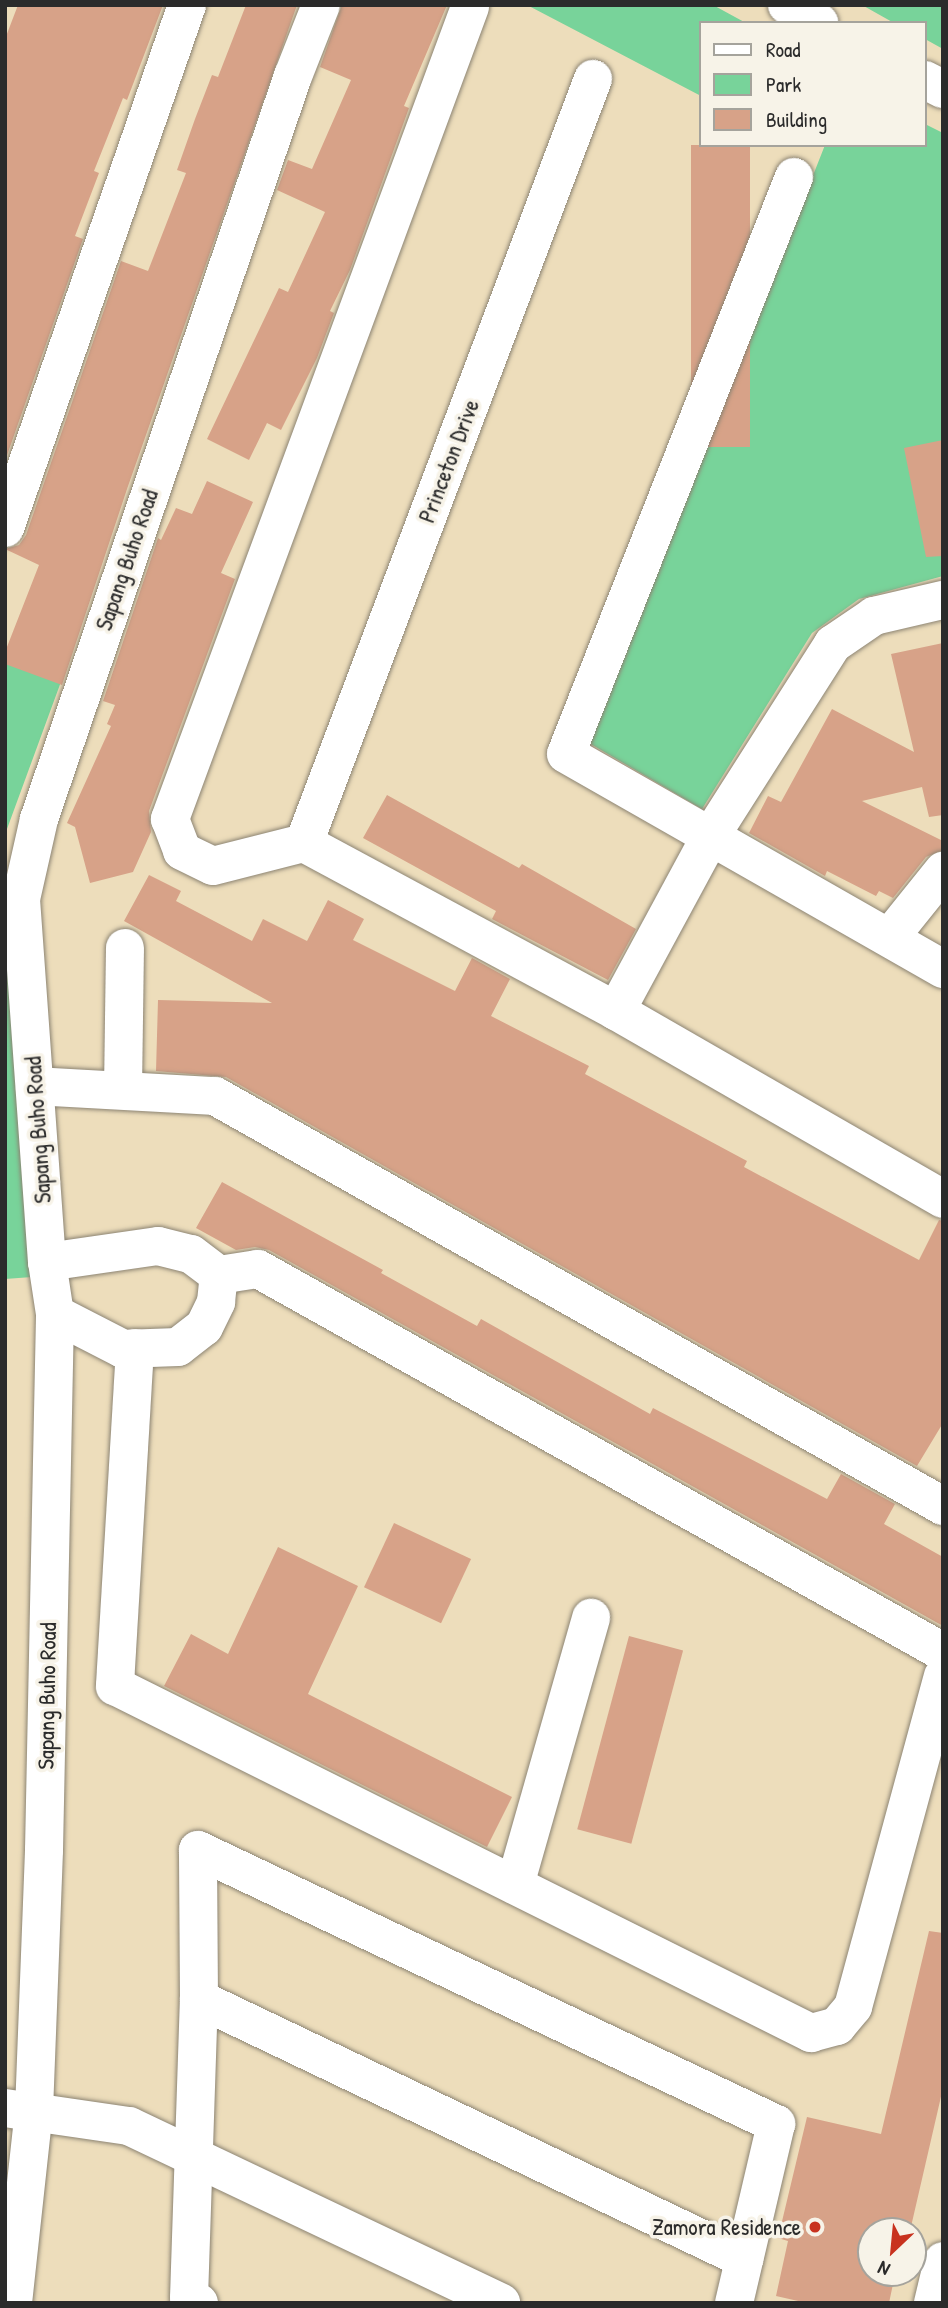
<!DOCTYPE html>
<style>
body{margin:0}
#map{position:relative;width:948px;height:2308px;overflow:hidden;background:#edddbb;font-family:"Patrick Hand",sans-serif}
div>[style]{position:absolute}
.green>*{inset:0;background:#78d39a}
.building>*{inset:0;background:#d7a288;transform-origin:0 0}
.roads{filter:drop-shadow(0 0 2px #8c8473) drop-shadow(0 0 2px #8c8473)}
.street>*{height:38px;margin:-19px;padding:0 19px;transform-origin:19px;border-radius:19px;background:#fff}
.secondary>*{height:38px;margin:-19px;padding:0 19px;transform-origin:19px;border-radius:19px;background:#fff}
.dots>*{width:19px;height:19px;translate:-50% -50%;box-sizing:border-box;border:4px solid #f7f3e8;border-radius:50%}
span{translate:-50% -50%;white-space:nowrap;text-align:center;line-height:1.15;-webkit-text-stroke:7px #f7f3e8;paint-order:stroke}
.street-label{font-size:23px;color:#2b2b2b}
.poi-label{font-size:23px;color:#2b2b2b}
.right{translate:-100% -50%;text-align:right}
.frame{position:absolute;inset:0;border:7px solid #2b2b2b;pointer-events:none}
.legend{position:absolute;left:699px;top:21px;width:228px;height:126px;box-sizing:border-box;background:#f7f3e8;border:2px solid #a5a39c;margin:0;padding:9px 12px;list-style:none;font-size:21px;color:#2b2b2b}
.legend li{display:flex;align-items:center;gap:14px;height:35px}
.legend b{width:35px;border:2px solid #a5a39c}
.north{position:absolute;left:857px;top:2217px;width:70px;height:70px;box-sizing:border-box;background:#f7f3e8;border:2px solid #a5a39c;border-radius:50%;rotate:206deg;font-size:19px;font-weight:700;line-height:28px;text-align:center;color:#2b2b2b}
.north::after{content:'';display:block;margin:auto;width:24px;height:32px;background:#c8321e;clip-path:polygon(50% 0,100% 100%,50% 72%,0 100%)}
</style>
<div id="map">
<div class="green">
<div style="clip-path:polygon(527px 5px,713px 5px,746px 23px,701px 23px,701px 96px)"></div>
<div style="clip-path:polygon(862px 5px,943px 5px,943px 49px,925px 39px,925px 23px,894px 23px)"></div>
<div style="clip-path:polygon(925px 124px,943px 133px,943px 576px,859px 599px,812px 633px,702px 809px,589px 743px,825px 145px,925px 145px)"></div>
<div style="clip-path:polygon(5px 659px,62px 679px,7px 829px,5px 866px)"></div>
<div style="clip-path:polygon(5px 934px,32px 1277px,5px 1279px)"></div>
</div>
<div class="building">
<div style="clip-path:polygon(18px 5px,163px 5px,127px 100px,123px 98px,94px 171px,99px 173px,75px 236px,83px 239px,5px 461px,5px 39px)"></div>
<div style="clip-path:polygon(246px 5px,297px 5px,127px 489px,62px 685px,5px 664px,5px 652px,39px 565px,5px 549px,19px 545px,26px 535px,121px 261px,148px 271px,186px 173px,177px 170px,195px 119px,212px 75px,218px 77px)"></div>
<div style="clip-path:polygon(342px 5px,447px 5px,404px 106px,409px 108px,350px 270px,330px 311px,334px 313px,317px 358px,281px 430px,267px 423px,249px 460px,207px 439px,279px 288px,288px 292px,325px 212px,277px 190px,288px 160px,312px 169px,351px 80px,320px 67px)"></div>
<div style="left:691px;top:145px;width:59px;height:302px"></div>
<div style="clip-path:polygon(943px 440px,943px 556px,926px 557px,904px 448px)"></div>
<div style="clip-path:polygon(207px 481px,253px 502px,221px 573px,235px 579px,149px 811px,151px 832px,133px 872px,90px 883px,75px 827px,67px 823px,111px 726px,107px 724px,115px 705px,103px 701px,158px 538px,161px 540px,176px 508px,192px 514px)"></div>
<div style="clip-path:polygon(943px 643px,943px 815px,929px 817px,922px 787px,862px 801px,943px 841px,943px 850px,926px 857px,893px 898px,879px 891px,876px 896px,827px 871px,825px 876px,749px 833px,768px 796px,781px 802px,832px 709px,914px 752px,891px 654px)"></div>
<div style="clip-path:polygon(387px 795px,519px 868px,522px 864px,636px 929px,608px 980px,492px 919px,496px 911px,363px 838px)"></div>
<div style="clip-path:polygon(149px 875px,181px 891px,176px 901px,252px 941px,263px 919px,307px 941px,328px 900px,364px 919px,353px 940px,455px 991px,472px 958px,510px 979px,491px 1016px,589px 1066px,585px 1074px,747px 1161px,744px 1167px,919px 1260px,939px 1220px,943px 1221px,943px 1423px,917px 1466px,226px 1077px,156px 1071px,158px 1000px,272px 1003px,124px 921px)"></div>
<div style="clip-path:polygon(222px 1182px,383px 1270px,381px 1273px,477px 1326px,481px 1319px,650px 1414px,653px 1408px,827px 1499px,841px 1474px,895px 1504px,884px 1524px,943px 1557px,943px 1626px,269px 1250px,255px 1247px,236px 1250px,196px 1228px)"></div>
<div style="left:394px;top:1523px;width:85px;height:71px;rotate:25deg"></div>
<div style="clip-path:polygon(278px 1547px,358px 1586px,308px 1694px,512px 1797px,487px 1847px,164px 1686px,191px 1634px,228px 1654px)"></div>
<div style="left:629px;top:1636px;width:56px;height:200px;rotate:15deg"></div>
<div style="clip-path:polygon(929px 1931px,943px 1933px,943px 2088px,910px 2231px,871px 2231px,871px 2273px,900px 2273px,898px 2285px,893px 2284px,889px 2303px,807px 2303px,776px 2296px,788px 2241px,778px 2238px,807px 2117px,881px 2134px)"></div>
</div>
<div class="roads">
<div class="street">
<div style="left:470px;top:7px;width:866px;rotate:110.28deg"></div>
<div style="left:170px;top:819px;width:34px;rotate:69deg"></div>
<div style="left:182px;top:851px;width:34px;rotate:26deg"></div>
<div style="left:213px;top:866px;width:94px;rotate:-14.2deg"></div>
<div style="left:304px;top:843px;width:354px;rotate:28.3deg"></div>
<div style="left:616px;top:1011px;width:377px;rotate:29.9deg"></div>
<div style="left:794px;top:177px;width:620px;rotate:111.56deg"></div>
<div style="left:566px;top:754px;width:434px;rotate:29.7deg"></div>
<div style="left:5px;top:528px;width:554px;rotate:-70.81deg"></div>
<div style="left:304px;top:843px;width:817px;rotate:-69.28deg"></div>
<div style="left:890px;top:937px;width:85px;rotate:-51.2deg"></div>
<div style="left:616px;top:1011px;width:198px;rotate:-61.6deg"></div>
<div style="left:710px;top:837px;width:229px;rotate:-57.5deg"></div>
<div style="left:833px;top:644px;width:50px;rotate:-34.3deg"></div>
<div style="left:874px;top:616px;width:71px;rotate:-13.1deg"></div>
<div style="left:35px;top:1086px;width:180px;rotate:3.2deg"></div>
<div style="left:215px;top:1096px;width:836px;rotate:29.39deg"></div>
<div style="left:123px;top:1090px;width:142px;rotate:-89.2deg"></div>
<div style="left:47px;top:1262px;width:112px;rotate:-8.2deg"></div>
<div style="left:158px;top:1246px;width:34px;rotate:14deg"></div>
<div style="left:191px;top:1254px;width:35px;rotate:37deg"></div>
<div style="left:219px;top:1275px;width:39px;rotate:-9deg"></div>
<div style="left:258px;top:1269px;width:785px;rotate:29.21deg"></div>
<div style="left:55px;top:1314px;width:76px;rotate:27.2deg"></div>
<div style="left:123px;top:1349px;width:55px;rotate:-2.1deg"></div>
<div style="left:178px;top:1347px;width:33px;rotate:-38deg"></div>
<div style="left:204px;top:1327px;width:28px;rotate:-64deg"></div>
<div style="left:216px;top:1302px;width:27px;rotate:-84deg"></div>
<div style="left:135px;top:1348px;width:339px;rotate:93.4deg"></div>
<div style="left:115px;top:1686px;width:778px;rotate:26.5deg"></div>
<div style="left:811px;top:2033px;width:27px;rotate:-15deg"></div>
<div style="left:837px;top:2026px;width:25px;rotate:-50deg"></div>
<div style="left:853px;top:2007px;width:343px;rotate:-74.8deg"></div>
<div style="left:515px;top:1885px;width:278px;rotate:-74.1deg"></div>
<div style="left:199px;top:1999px;width:604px;rotate:25.5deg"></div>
<div style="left:5px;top:2108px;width:125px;rotate:8.3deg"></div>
<div style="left:129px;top:2126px;width:412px;rotate:25.4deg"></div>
<div style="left:199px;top:2303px;width:11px;rotate:-153deg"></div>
<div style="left:189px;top:2298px;width:299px;rotate:-88.1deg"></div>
<div style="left:199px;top:1999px;width:149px;rotate:-90.4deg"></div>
<div style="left:198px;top:1850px;width:640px;rotate:25.36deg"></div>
<div style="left:776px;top:2124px;width:184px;rotate:103.2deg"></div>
<div style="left:933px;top:2303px;width:43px;rotate:-76.6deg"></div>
</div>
<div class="secondary">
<div style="left:787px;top:5px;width:37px;rotate:29deg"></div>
<div style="left:925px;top:80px;width:20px;rotate:27deg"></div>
<div style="left:13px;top:2303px;width:193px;rotate:-83.8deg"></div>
<div style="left:34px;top:2111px;width:261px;rotate:-87.8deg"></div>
<div style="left:44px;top:1850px;width:536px;rotate:-88.82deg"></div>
<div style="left:55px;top:1314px;width:53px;rotate:-98.7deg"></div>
<div style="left:47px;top:1262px;width:364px;rotate:-94.1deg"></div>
<div style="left:21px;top:899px;width:82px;rotate:-77.3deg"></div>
<div style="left:39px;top:819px;width:785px;rotate:-71.13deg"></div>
<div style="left:293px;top:76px;width:76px;rotate:-68.5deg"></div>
</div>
</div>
<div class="dots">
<div style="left:815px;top:2227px;background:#c8321e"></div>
</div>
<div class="street-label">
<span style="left:449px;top:461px;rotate:-69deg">Princeton Drive</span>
<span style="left:127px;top:560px;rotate:-71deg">Sapang Buho Road</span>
<span style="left:38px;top:1130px;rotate:-94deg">Sapang Buho Road</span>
<span style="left:47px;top:1696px;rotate:-89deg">Sapang Buho Road</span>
</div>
<div class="poi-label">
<span class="right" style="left:801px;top:2227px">Zamora Residence</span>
</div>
<div class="frame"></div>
<ul class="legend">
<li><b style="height:9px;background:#fff"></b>Road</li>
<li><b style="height:19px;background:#78d39a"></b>Park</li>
<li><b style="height:19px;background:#d7a288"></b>Building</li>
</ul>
<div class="north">N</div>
</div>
